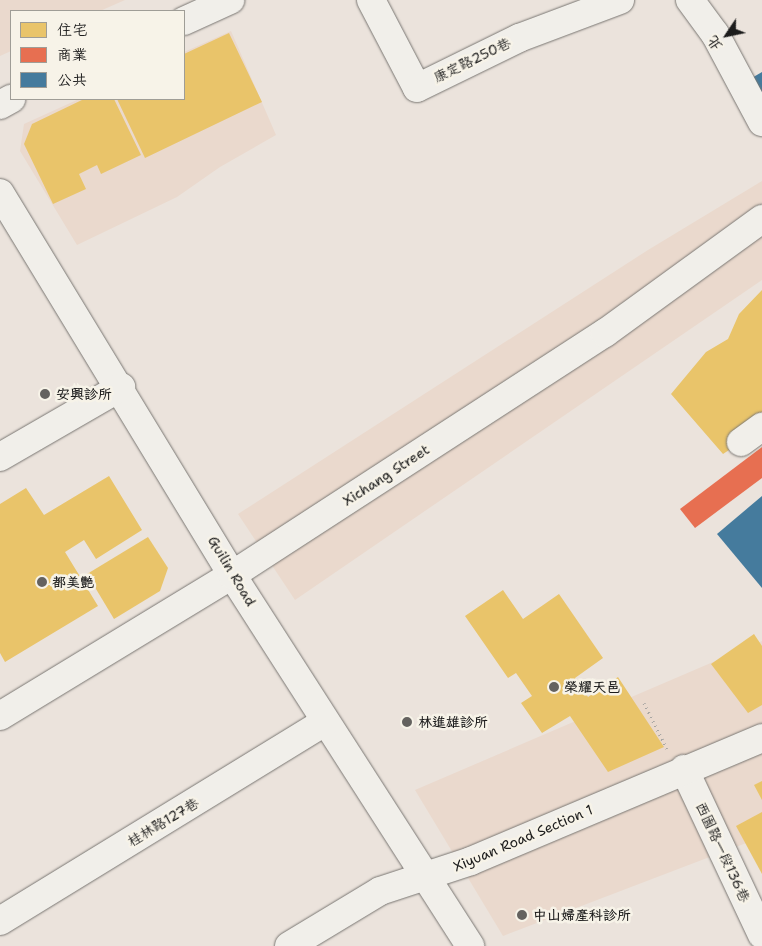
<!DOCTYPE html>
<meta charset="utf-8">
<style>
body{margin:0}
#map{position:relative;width:762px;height:946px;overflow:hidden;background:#ebe3dc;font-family:"Shantell Sans","LXGW WenKai TC",sans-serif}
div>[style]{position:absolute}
.built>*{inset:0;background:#ead9cd}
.homes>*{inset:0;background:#e9c46a}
.shops>*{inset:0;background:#e76f51}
.public>*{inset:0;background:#457b9d}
.path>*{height:3px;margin-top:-1.5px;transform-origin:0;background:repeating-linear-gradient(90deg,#a8a6a3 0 1px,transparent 0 5px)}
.roads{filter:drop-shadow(0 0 1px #797672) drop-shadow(0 0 1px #797672)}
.minor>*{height:28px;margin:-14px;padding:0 14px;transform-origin:14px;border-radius:14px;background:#f1efea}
.dots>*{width:14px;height:14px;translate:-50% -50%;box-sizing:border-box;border:2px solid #f7f3e8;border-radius:50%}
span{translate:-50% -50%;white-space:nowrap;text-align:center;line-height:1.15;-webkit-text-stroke:5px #f7f3e8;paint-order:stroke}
.street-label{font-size:14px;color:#1c1c1c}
.poi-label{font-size:14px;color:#1c1c1c;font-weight:700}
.left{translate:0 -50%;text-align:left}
.legend{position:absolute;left:10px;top:10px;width:175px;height:90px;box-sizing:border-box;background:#f7f3e8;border:1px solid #9f9d96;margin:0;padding:6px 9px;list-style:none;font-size:15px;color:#1c1c1c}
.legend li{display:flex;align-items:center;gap:10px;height:25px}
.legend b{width:25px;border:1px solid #9f9d96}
.north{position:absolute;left:702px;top:10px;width:50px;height:50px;-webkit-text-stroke:4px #f7f3e8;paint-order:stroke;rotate:236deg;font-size:14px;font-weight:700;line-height:20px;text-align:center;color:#1c1c1c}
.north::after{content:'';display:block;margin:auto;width:18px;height:22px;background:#1c1c1c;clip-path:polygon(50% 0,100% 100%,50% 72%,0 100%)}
</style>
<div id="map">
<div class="built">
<div style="clip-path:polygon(0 0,125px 0,100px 11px,11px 11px,11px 51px,0 56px)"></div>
<div style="clip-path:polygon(231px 31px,276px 135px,220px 167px,177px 197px,77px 245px,20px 151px,24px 124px,79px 99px,184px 99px,184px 52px)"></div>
<div style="clip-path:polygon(762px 181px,762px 280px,295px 600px,238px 514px,648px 250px)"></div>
<div style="clip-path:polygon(762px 641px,762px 837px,503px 936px,415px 790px)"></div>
</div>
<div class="homes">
<div style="clip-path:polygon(229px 33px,262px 102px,145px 158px,117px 99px,184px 99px,184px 54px)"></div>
<div style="clip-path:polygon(84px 99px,114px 99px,141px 155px,101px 174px,97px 165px,79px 174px,86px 189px,53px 204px,24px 144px,32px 124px)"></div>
<div style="clip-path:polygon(762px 290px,762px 414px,741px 442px,723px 454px,671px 394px,706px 352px,728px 339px,739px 314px)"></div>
<div style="clip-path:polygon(109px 476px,142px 530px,96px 559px,84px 540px,65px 552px,98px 606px,5px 662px,0 653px,0 504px,26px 488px,44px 515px)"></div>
<div style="clip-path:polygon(148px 537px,168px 568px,160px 591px,114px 619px,87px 574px)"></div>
<div style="clip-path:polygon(503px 590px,523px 619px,559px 594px,603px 658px,575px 678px,588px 697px,618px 677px,664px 747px,608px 772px,570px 716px,542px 733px,521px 703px,532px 696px,516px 673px,508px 678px,465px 616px)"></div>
<div style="clip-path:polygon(754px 634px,762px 646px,762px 705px,748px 713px,711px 664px)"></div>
<div style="clip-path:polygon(762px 781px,762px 800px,754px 785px)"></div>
<div style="clip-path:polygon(762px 812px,762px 874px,736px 826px)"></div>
</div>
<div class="shops">
<div style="clip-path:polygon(762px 447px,762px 478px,695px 528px,680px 509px)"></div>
</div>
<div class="public">
<div style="clip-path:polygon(762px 72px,762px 100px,750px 79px)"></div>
<div style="clip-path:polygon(762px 496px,762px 588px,717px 534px)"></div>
</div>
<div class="path">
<div style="left:644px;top:703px;width:51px;rotate:63.4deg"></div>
</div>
<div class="roads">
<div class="minor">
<div style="left:371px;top:0;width:99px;rotate:62.4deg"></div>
<div style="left:417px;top:88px;width:114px;rotate:-26.1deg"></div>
<div style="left:519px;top:38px;width:108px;rotate:-20.6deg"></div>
<div style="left:690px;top:0;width:42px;rotate:53.7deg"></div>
<div style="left:715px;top:34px;width:100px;rotate:61.9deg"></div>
<div style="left:184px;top:21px;width:51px;rotate:-24.5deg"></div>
<div style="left:0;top:105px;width:13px;rotate:-29deg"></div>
<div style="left:0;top:193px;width:447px;rotate:58.7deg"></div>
<div style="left:232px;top:575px;width:441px;rotate:57.3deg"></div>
<div style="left:741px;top:442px;width:26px;rotate:-36deg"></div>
<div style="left:0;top:457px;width:140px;rotate:-30deg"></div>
<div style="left:0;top:716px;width:271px;rotate:-31.3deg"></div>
<div style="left:232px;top:575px;width:445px;rotate:-33deg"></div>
<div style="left:605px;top:333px;width:194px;rotate:-36deg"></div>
<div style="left:684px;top:769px;width:183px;rotate:64.8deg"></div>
<div style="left:0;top:921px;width:381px;rotate:-31.5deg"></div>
<div style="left:289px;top:946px;width:106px;rotate:-31.1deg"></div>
<div style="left:380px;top:891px;width:96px;rotate:-18.2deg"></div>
<div style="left:471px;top:861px;width:316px;rotate:-22.9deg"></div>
</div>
</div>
<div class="dots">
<div style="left:45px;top:394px;background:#64625f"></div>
<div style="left:42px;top:582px;background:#64625f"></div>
<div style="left:554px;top:687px;background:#64625f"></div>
<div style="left:407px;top:722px;background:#64625f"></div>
<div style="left:522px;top:915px;background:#64625f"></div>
</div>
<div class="street-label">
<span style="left:472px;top:60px;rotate:-26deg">康定路250巷</span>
<span style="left:386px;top:475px;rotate:-33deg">Xichang Street</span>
<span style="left:232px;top:571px;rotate:59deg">Guilin Road</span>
<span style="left:163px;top:822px;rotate:-31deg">桂林路127巷</span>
<span style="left:523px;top:838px;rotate:-23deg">Xiyuan Road Section 1</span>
<span style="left:723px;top:852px;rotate:65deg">西園路一段136巷</span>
</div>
<div class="poi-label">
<span class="left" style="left:56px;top:394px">安興診所</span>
<span class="left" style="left:52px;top:582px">都美艷</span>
<span class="left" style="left:564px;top:687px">榮耀天邑</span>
<span class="left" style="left:418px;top:722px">林進雄診所</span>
<span class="left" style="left:533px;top:915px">中山婦產科診所</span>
</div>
<ul class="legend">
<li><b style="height:14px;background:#e9c46a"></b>住宅</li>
<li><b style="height:14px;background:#e76f51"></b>商業</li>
<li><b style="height:14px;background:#457b9d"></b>公共</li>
</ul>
<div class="north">北</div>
</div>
